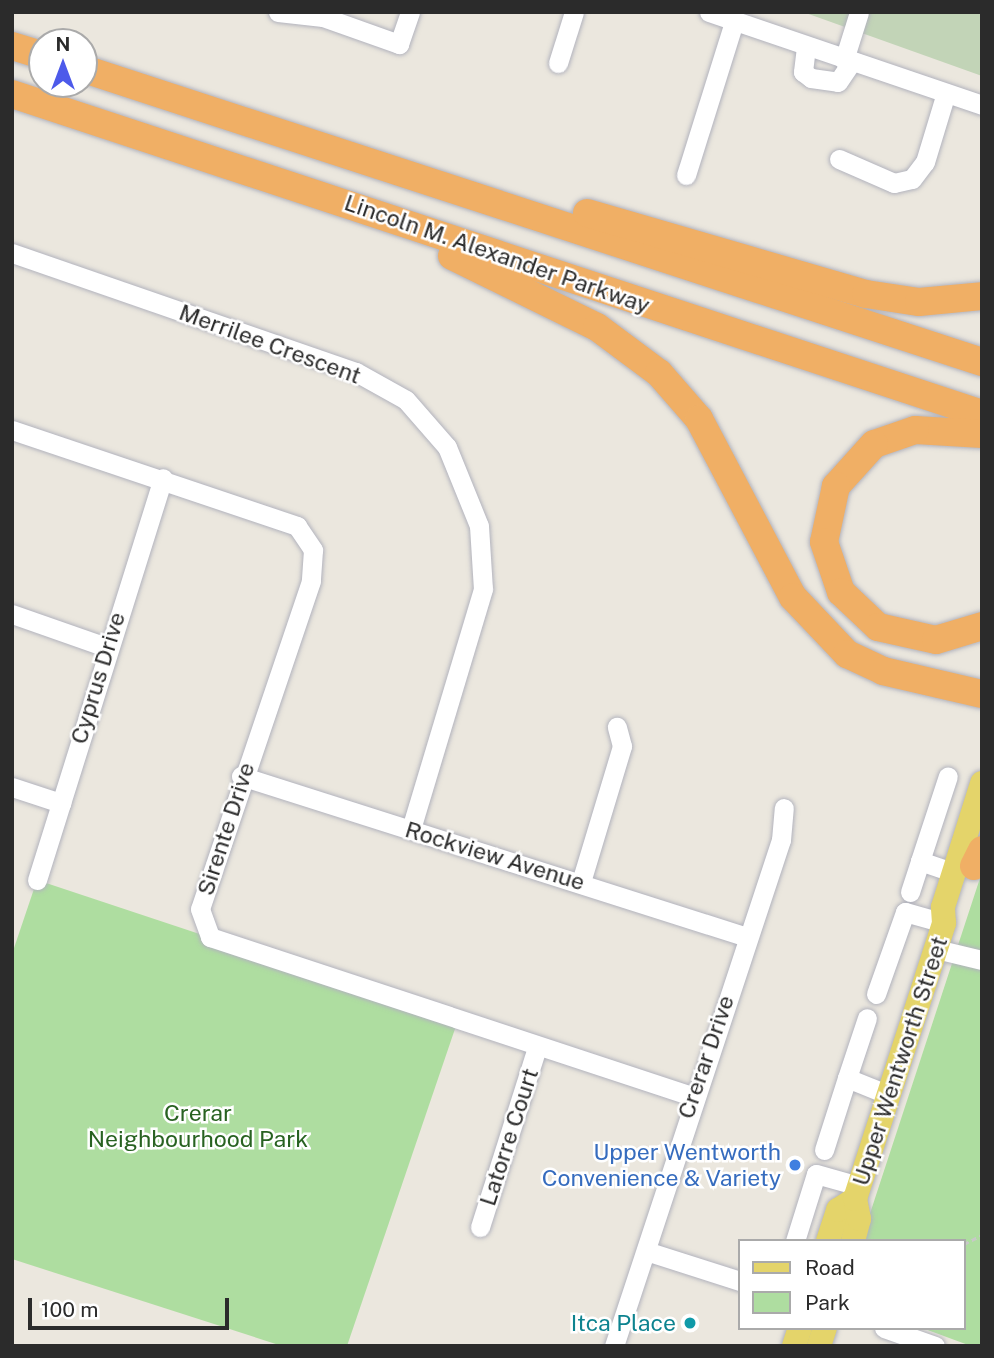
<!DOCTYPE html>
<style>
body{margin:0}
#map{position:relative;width:994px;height:1358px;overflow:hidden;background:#ebe7de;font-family:"Public Sans",sans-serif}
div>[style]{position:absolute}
.green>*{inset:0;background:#aedda0}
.cemetery>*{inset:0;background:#c2d4b7}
.path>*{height:2.5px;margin-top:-1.25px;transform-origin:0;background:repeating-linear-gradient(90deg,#c8c8c8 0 5px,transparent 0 8.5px)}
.roads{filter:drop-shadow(0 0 2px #b2b3bd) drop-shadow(0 0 2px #b2b3bd)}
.minor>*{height:19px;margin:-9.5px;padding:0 9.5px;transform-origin:9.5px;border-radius:9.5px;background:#fff}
.major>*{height:24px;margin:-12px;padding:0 12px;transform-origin:12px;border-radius:12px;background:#e4d46a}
.highway>*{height:28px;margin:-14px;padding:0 14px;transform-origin:14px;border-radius:14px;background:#f0af65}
.dots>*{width:19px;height:19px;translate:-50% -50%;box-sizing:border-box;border:4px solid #fff;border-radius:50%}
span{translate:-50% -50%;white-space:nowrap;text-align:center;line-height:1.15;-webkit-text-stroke:5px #fff;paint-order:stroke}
.street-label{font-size:23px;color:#2b2b2b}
.park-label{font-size:23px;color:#286221}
.shop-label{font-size:23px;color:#366cbe}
.right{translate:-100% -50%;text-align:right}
.culture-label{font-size:23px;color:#0d838f}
.frame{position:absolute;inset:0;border:14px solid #2b2b2b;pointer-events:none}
.legend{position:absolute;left:738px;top:1239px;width:228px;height:91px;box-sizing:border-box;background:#fff;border:2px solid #aaa;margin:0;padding:9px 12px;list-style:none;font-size:21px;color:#2b2b2b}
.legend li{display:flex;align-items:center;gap:14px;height:35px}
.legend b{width:35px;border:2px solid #aaa}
.north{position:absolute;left:28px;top:28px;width:70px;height:70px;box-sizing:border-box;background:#fff;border:2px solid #aaa;border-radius:50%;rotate:0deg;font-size:19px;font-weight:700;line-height:28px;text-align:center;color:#2b2b2b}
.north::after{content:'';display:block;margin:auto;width:24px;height:32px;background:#4d5aea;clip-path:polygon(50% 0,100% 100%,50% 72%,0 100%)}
.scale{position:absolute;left:28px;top:1298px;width:201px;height:32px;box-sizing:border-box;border:4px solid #2b2b2b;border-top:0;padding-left:9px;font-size:21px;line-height:24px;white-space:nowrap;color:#2b2b2b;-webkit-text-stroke:5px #fff;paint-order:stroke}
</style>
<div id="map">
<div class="green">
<div style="clip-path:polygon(982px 872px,982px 1346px,971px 1346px,922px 1328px,964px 1328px,964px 1241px,861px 1241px)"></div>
<div style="clip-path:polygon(37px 880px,458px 1020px,347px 1346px,282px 1346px,12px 1259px,12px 954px)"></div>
</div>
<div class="cemetery">
<div style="clip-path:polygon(803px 12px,982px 12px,982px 76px)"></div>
</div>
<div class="path">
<div style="left:964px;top:1244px;width:20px;rotate:-27deg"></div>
</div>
<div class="roads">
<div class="minor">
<div style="left:278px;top:12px;width:45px;rotate:6.3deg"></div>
<div style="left:323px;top:17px;width:81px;rotate:19.6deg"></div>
<div style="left:399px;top:44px;width:34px;rotate:-71deg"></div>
<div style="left:709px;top:12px;width:288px;rotate:18.8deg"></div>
<div style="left:806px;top:47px;width:25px;rotate:97deg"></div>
<div style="left:803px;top:72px;width:10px;rotate:37deg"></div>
<div style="left:811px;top:78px;width:27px;rotate:8deg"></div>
<div style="left:838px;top:82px;width:23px;rotate:-56deg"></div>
<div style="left:844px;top:60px;width:50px;rotate:-72.6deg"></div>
<div style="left:558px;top:63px;width:53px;rotate:-72.6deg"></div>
<div style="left:839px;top:159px;width:60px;rotate:23.6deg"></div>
<div style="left:894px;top:183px;width:18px;rotate:-13deg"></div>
<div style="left:912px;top:179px;width:21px;rotate:-53deg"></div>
<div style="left:925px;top:162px;width:72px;rotate:-73.1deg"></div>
<div style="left:686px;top:175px;width:160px;rotate:-72.6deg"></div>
<div style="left:12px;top:253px;width:364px;rotate:19.1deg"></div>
<div style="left:356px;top:372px;width:57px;rotate:29.2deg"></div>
<div style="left:406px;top:400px;width:62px;rotate:48.9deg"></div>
<div style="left:447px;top:447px;width:85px;rotate:67.9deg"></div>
<div style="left:479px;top:526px;width:63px;rotate:86.4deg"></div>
<div style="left:483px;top:589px;width:251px;rotate:106.7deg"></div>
<div style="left:12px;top:430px;width:301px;rotate:18.6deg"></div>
<div style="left:297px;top:526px;width:29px;rotate:56deg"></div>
<div style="left:313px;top:550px;width:31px;rotate:94deg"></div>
<div style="left:311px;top:581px;width:346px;rotate:108.7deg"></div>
<div style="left:200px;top:909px;width:30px;rotate:70deg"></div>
<div style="left:210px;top:937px;width:508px;rotate:18.26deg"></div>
<div style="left:12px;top:614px;width:100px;rotate:19.3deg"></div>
<div style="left:241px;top:776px;width:531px;rotate:17.65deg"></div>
<div style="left:12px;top:787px;width:52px;rotate:18.1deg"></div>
<div style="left:920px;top:861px;width:89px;rotate:-71.8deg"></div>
<div style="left:37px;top:880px;width:421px;rotate:-72.6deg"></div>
<div style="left:581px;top:882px;width:142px;rotate:-73.2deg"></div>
<div style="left:622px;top:746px;width:20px;rotate:-105deg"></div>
<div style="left:910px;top:892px;width:33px;rotate:-72deg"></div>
<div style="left:920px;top:861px;width:37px;rotate:19deg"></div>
<div style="left:936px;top:949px;width:47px;rotate:13.4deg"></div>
<div style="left:876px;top:994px;width:87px;rotate:-70.5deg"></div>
<div style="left:905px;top:912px;width:41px;rotate:15.8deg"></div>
<div style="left:847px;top:1078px;width:63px;rotate:-71.6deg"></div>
<div style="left:824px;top:1150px;width:76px;rotate:-72.3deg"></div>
<div style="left:847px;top:1078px;width:45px;rotate:22deg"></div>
<div style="left:480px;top:1227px;width:189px;rotate:-72.4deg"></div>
<div style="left:795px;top:1241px;width:70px;rotate:-72.6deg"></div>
<div style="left:816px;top:1174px;width:45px;rotate:15.6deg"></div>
<div style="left:646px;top:1251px;width:99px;rotate:17.7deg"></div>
<div style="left:884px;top:1328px;width:54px;rotate:19.4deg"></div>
<div style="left:614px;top:1346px;width:533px;rotate:-71.74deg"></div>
<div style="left:781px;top:840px;width:32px;rotate:-85deg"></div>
</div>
<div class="major">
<div style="left:828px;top:1241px;width:33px;rotate:-72deg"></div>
<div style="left:838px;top:1210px;width:20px;rotate:-33deg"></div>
<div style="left:853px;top:1241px;width:23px;rotate:-75deg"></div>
<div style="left:859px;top:1219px;width:20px;rotate:-101deg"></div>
<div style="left:855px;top:1199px;width:290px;rotate:-72.1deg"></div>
<div style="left:944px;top:923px;width:16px;rotate:-94deg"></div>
<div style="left:943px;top:907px;width:130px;rotate:-72.5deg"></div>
<div style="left:794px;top:1346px;width:19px;rotate:-72deg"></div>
<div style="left:819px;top:1346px;width:19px;rotate:-72deg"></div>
</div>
<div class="highway">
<div style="left:12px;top:46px;width:31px;rotate:17deg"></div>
<div style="left:84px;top:69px;width:945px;rotate:18.07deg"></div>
<div style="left:12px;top:94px;width:1021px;rotate:18.26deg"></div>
<div style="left:587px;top:213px;width:291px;rotate:16.2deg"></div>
<div style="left:866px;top:294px;width:54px;rotate:8.6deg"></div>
<div style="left:919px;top:302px;width:63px;rotate:-5.4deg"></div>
<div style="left:452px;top:256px;width:161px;rotate:26.1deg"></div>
<div style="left:597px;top:327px;width:77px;rotate:36.6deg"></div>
<div style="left:659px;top:373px;width:61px;rotate:49deg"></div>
<div style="left:699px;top:419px;width:201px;rotate:62.2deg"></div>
<div style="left:793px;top:597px;width:79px;rotate:46.5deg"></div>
<div style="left:847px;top:654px;width:40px;rotate:25deg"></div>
<div style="left:883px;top:671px;width:102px;rotate:13.1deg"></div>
<div style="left:982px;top:434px;width:67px;rotate:-176.6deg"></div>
<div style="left:915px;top:430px;width:43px;rotate:161.1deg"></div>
<div style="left:874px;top:444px;width:57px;rotate:132.1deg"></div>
<div style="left:836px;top:486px;width:57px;rotate:102.1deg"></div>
<div style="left:824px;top:542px;width:53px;rotate:71.2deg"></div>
<div style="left:841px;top:592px;width:51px;rotate:43.4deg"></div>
<div style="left:878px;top:627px;width:59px;rotate:12.6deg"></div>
<div style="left:936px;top:640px;width:48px;rotate:-16.9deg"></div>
<div style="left:974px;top:866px;width:18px;rotate:-63deg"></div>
</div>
</div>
<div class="dots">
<div style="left:795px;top:1165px;background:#3f7fe0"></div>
<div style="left:690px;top:1323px;background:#0f9aa8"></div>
</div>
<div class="street-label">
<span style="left:497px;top:254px;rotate:19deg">Lincoln M. Alexander Parkway</span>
<span style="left:270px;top:344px;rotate:20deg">Merrilee Crescent</span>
<span style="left:98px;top:678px;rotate:-73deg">Cyprus Drive</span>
<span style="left:226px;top:829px;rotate:-72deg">Sirente Drive</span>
<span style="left:495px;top:856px;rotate:17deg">Rockview Avenue</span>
<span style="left:706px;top:1057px;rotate:-71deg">Crerar Drive</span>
<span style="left:900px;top:1061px;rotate:-72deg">Upper Wentworth Street</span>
<span style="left:509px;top:1137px;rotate:-72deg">Latorre Court</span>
</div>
<div class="park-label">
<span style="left:198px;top:1126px">Crerar<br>Neighbourhood Park</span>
</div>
<div class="shop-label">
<span class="right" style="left:781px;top:1165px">Upper Wentworth<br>Convenience &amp; Variety</span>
</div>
<div class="culture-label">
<span class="right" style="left:676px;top:1323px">Itca Place</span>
</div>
<div class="frame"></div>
<ul class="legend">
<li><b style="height:9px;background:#e4d46a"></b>Road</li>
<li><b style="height:19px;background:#aedda0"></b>Park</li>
</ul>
<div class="north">N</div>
<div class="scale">100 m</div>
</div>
